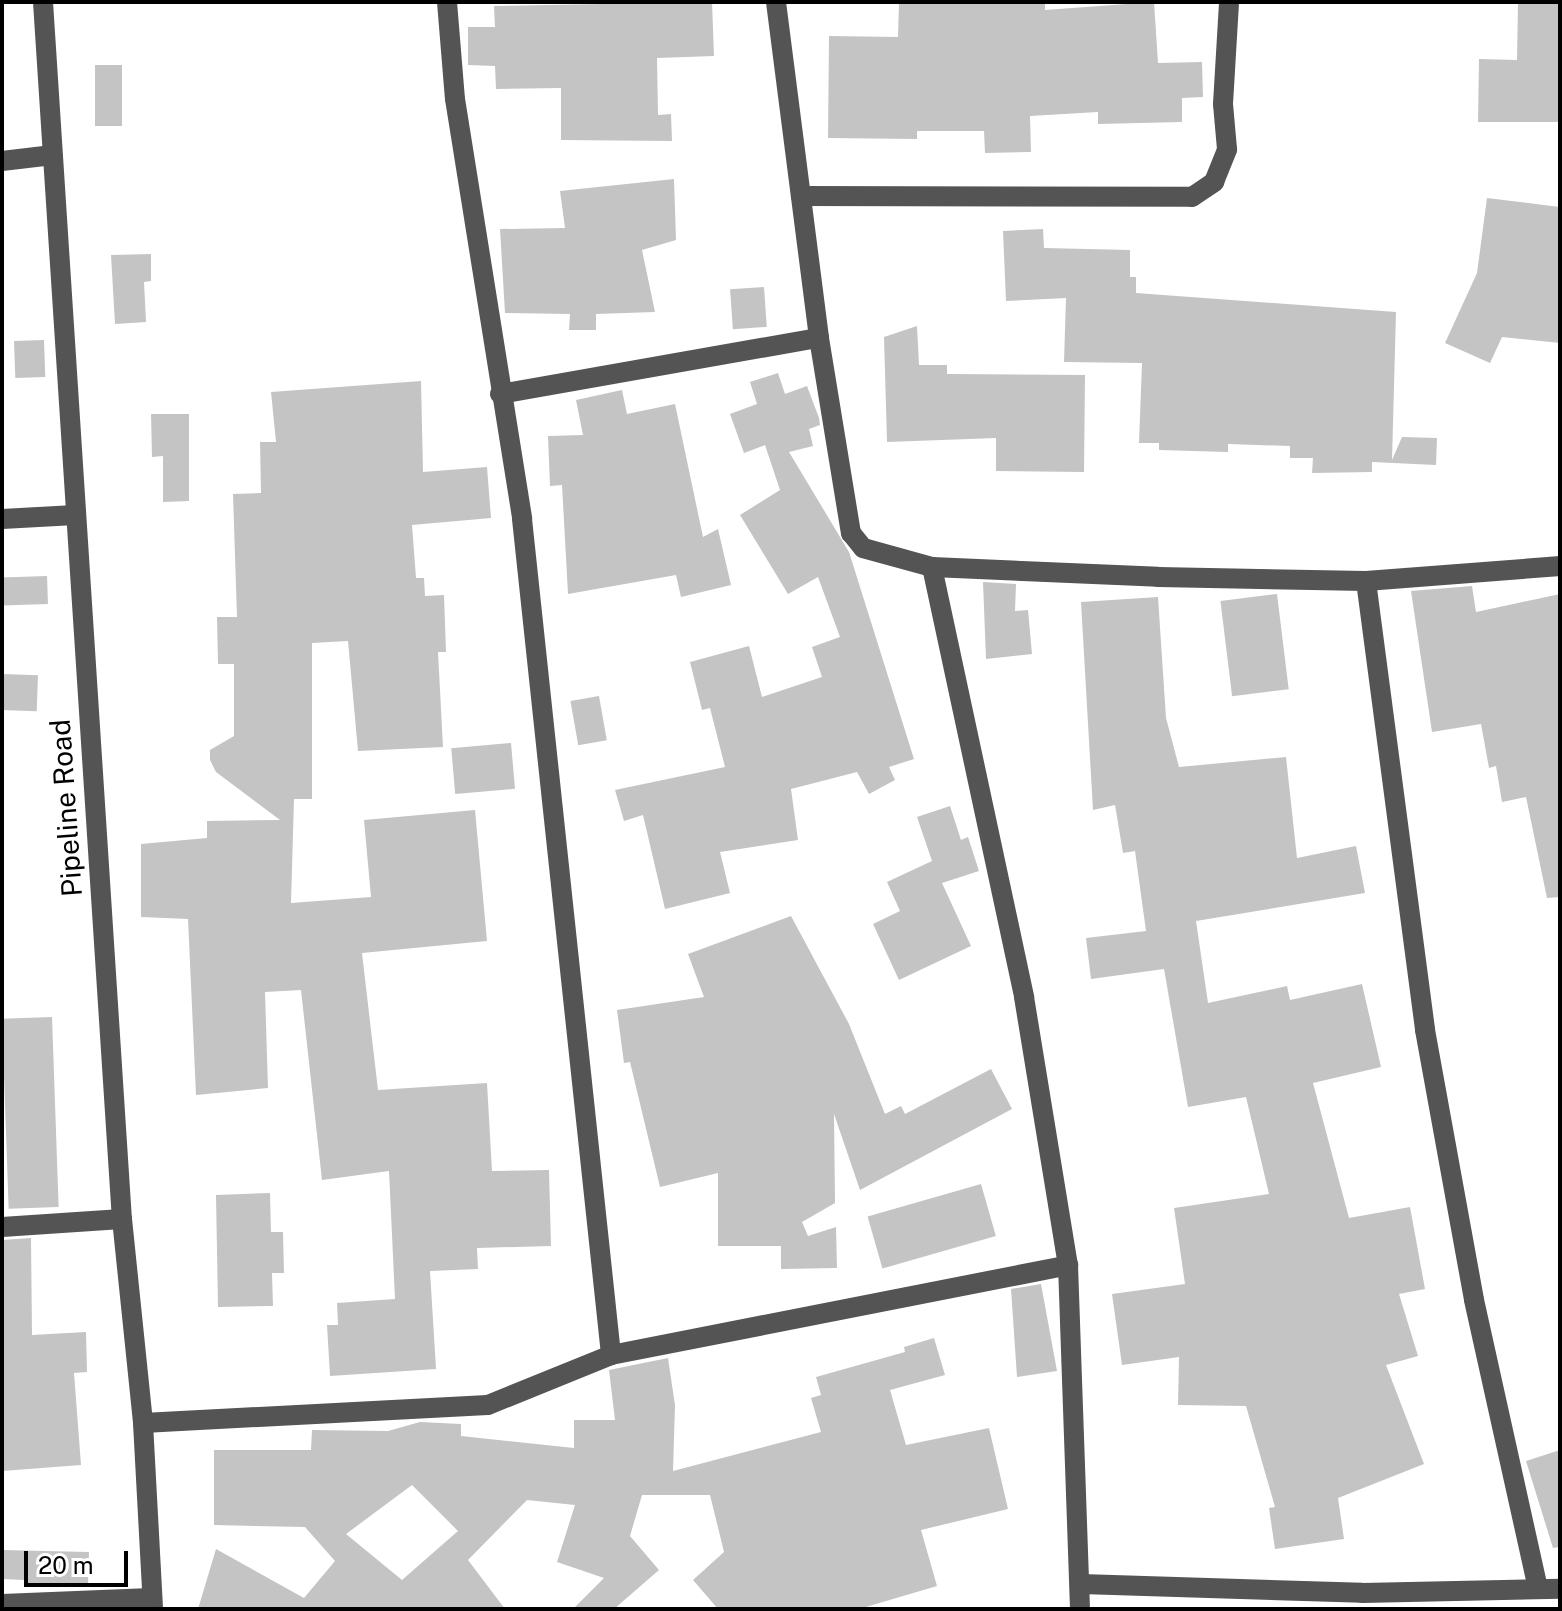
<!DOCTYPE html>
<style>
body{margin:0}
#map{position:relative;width:1562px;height:1611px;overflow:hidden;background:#fff;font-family:"Public Sans",sans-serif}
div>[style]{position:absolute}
.building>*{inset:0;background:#c4c4c4;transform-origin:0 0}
.minor>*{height:20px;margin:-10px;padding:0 10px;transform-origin:10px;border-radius:10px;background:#545454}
span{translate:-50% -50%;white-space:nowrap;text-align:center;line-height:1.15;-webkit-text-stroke:6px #fff;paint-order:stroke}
.street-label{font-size:28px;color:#000}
.frame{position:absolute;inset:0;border:4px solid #000;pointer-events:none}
.scale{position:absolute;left:24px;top:1551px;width:104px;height:36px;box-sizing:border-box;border:4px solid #000;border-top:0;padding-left:10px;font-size:24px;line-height:28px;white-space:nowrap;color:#000;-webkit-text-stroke:6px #fff;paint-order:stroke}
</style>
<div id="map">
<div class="building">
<div style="clip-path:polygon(712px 2px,714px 56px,657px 58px,658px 115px,671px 114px,672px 141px,561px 140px,561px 88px,496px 89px,495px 66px,468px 65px,468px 27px,495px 27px,494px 6px)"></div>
<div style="clip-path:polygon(899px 2px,1045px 2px,1045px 10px,1154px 2px,1158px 63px,1202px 62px,1203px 97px,1182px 98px,1182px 122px,1098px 124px,1098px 112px,1030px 116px,1031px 152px,985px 153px,984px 131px,917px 131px,917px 139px,828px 138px,829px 36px,898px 37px)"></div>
<div style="clip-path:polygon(1518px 2px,1560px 2px,1560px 122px,1478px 122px,1479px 59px,1517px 60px)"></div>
<div style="left:95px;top:65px;width:27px;height:61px"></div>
<div style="clip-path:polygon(674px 179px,676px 240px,642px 250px,655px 312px,596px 314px,596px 330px,569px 330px,570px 314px,505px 313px,500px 229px,565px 228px,560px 191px)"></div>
<div style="clip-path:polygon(1487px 198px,1560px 207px,1560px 343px,1502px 337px,1490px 363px,1445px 343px,1477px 273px)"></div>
<div style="clip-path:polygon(1043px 229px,1044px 248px,1130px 250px,1130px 277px,1136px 277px,1136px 293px,1396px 312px,1392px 460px,1402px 437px,1437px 438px,1436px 465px,1372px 462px,1372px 472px,1312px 473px,1313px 458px,1290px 458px,1290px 446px,1228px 444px,1228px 452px,1159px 450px,1159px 443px,1139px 443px,1142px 363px,1064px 362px,1066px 298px,1006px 301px,1003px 231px)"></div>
<div style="clip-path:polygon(151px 254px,151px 281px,144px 282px,146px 322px,115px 324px,111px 255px)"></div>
<div style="left:764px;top:287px;width:40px;height:34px;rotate:86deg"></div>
<div style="clip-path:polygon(917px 326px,919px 365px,947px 365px,947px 374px,1085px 375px,1084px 472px,996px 471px,996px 438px,887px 442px,884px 337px)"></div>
<div style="left:44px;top:340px;width:37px;height:30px;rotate:88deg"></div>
<div style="clip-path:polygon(778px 373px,785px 394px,807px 386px,819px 418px,820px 425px,809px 429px,813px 446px,789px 452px,849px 552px,914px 759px,889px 767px,895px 780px,869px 794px,857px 772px,791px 789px,798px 840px,720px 852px,730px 893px,665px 909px,643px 815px,624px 821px,615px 790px,725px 767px,710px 708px,702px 710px,690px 662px,749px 646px,762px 697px,822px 677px,812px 647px,840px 637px,818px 577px,788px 594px,740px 515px,780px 490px,765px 445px,744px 453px,730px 414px,757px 404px,750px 382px)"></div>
<div style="clip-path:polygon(421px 381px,423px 472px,487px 467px,491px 518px,412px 525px,416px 578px,424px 578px,425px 596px,444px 595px,446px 652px,438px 652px,443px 747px,358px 751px,348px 641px,312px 643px,312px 799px,294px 799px,291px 903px,371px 897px,364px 820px,475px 810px,487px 941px,362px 953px,378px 1090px,487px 1083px,492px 1171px,549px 1170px,551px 1246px,477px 1248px,478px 1269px,430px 1271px,436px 1369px,330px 1376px,327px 1325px,338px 1325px,337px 1303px,395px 1299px,389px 1171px,322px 1180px,301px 990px,265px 992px,268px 1088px,196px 1095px,188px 919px,141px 917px,141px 844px,207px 838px,207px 821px,280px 820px,216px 772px,210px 760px,210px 750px,234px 736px,234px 664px,218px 664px,217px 617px,237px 617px,233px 494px,261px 493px,260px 442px,276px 442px,271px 392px)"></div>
<div style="clip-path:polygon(622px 390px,627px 414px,675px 404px,703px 537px,718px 529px,731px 585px,681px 597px,676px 575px,568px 594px,562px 485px,550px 486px,548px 436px,583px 435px,576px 400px)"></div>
<div style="clip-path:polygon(151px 414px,189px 414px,189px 501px,163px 502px,163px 456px,152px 457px)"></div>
<div style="left:47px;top:576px;width:28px;height:45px;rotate:88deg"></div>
<div style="clip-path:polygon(983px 582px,1016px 584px,1015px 611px,1028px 610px,1032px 654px,986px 659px)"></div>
<div style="clip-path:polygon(1472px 586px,1476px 612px,1560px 594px,1560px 897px,1547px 898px,1526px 797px,1502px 802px,1496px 766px,1489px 768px,1481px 724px,1432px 732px,1411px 591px)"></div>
<div style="left:1277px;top:594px;width:96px;height:57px;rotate:83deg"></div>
<div style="clip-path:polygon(1158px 597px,1166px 718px,1179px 767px,1286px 757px,1297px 858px,1356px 846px,1365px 893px,1196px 921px,1208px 1003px,1287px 986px,1290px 1000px,1362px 984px,1381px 1067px,1313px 1083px,1349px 1218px,1410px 1207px,1425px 1289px,1399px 1294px,1418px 1356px,1386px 1365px,1424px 1464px,1338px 1498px,1344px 1539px,1275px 1549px,1269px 1508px,1275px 1507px,1246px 1406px,1178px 1405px,1179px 1357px,1122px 1365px,1112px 1294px,1185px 1284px,1174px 1208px,1269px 1194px,1246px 1097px,1188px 1107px,1164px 969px,1091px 979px,1086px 938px,1146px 931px,1135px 851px,1123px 853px,1115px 805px,1093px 810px,1081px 602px)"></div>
<div style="left:2px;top:674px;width:36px;height:36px;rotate:2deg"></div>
<div style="left:599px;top:696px;width:45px;height:29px;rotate:80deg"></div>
<div style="left:511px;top:743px;width:46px;height:60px;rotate:85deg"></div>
<div style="clip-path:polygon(950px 806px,961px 840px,968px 837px,979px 871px,942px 883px,971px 946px,899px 980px,873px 924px,900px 911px,887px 882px,932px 861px,917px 817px)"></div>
<div style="clip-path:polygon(791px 916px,849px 1024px,885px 1114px,901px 1106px,905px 1114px,991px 1069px,1012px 1109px,860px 1190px,834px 1114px,835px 1203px,802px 1222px,808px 1236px,836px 1227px,837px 1268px,781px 1269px,781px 1246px,718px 1246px,718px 1173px,660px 1187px,630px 1062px,624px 1063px,617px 1010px,704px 997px,688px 954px)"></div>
<div style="left:52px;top:1017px;width:190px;height:50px;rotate:88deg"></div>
<div style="left:981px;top:1184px;width:54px;height:118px;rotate:74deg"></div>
<div style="clip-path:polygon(270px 1193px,271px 1232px,283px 1232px,284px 1273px,272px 1273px,273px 1306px,218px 1307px,216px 1195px)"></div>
<div style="clip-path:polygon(31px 1238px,32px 1335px,86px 1332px,87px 1372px,74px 1373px,81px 1465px,2px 1471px,2px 1240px)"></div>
<div style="clip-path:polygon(1041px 1284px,1057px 1371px,1017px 1377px,1011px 1289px)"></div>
<div style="clip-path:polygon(evenodd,934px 1338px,945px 1375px,890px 1390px,906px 1445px,989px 1428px,1008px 1509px,921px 1530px,937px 1586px,859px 1609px,718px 1609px,693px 1580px,724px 1552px,710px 1495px,642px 1495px,630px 1536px,659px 1570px,614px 1609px,573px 1609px,604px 1578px,557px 1562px,575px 1505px,527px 1500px,468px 1560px,505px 1609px,198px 1609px,216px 1549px,304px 1598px,335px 1561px,305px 1527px,214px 1525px,214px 1450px,311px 1450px,312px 1430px,388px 1431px,420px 1422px,461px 1424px,461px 1436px,574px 1448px,574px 1420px,615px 1420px,609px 1370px,668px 1358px,675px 1405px,673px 1471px,821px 1432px,811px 1398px,821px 1395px,816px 1377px,905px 1352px,904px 1347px,934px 1338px,412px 1485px,458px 1531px,402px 1580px,346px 1534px,412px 1485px)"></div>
<div style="clip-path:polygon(1560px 1450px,1560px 1547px,1553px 1548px,1526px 1461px)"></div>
<div style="clip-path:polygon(2px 1550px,89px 1552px,88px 1587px,24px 1586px,24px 1580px,2px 1579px)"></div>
</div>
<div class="minor">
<div style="left:43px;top:2px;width:1220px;rotate:86.29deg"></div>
<div style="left:122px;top:1219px;width:205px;rotate:84.1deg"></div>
<div style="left:143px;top:1423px;width:186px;rotate:86.9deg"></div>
<div style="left:447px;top:2px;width:97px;rotate:85.3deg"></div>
<div style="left:455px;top:99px;width:425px;rotate:80.9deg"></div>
<div style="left:522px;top:519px;width:841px;rotate:83.92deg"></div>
<div style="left:776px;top:2px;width:339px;rotate:82.7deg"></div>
<div style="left:819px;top:338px;width:198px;rotate:80.7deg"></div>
<div style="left:851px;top:533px;width:19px;rotate:51deg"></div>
<div style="left:863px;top:548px;width:72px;rotate:15.4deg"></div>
<div style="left:932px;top:567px;width:226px;rotate:2.5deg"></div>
<div style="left:1158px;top:577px;width:208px;rotate:1.1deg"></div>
<div style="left:1366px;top:581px;width:195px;rotate:-4.4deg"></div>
<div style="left:2px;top:161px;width:51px;rotate:-6.7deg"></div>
<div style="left:801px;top:196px;width:391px;rotate:0.1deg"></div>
<div style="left:1192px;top:197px;width:27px;rotate:-34deg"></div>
<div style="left:1214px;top:182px;width:35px;rotate:-68deg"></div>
<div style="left:1227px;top:149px;width:45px;rotate:-95.1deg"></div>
<div style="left:1223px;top:104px;width:102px;rotate:-86.6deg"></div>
<div style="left:500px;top:394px;width:324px;rotate:-10deg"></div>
<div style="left:2px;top:519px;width:73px;rotate:-3.1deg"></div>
<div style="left:932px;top:567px;width:440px;rotate:77.9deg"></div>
<div style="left:1024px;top:997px;width:272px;rotate:80.7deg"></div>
<div style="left:1068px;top:1265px;width:344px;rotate:88deg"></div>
<div style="left:1366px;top:581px;width:453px;rotate:82.5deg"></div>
<div style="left:1425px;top:1030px;width:274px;rotate:79.7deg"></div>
<div style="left:1474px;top:1300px;width:295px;rotate:77.5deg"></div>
<div style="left:2px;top:1227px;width:120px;rotate:-3.8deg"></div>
<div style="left:143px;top:1423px;width:345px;rotate:-3deg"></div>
<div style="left:488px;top:1405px;width:133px;rotate:-22.1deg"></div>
<div style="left:611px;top:1355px;width:466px;rotate:-11.1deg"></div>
<div style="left:1081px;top:1584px;width:281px;rotate:1.8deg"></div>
<div style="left:1362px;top:1593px;width:198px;rotate:-1.2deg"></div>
<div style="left:2px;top:1604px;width:149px;rotate:-2.3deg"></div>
</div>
<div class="street-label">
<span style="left:66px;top:808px;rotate:-94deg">Pipeline Road</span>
</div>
<div class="frame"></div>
<div class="scale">20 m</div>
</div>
